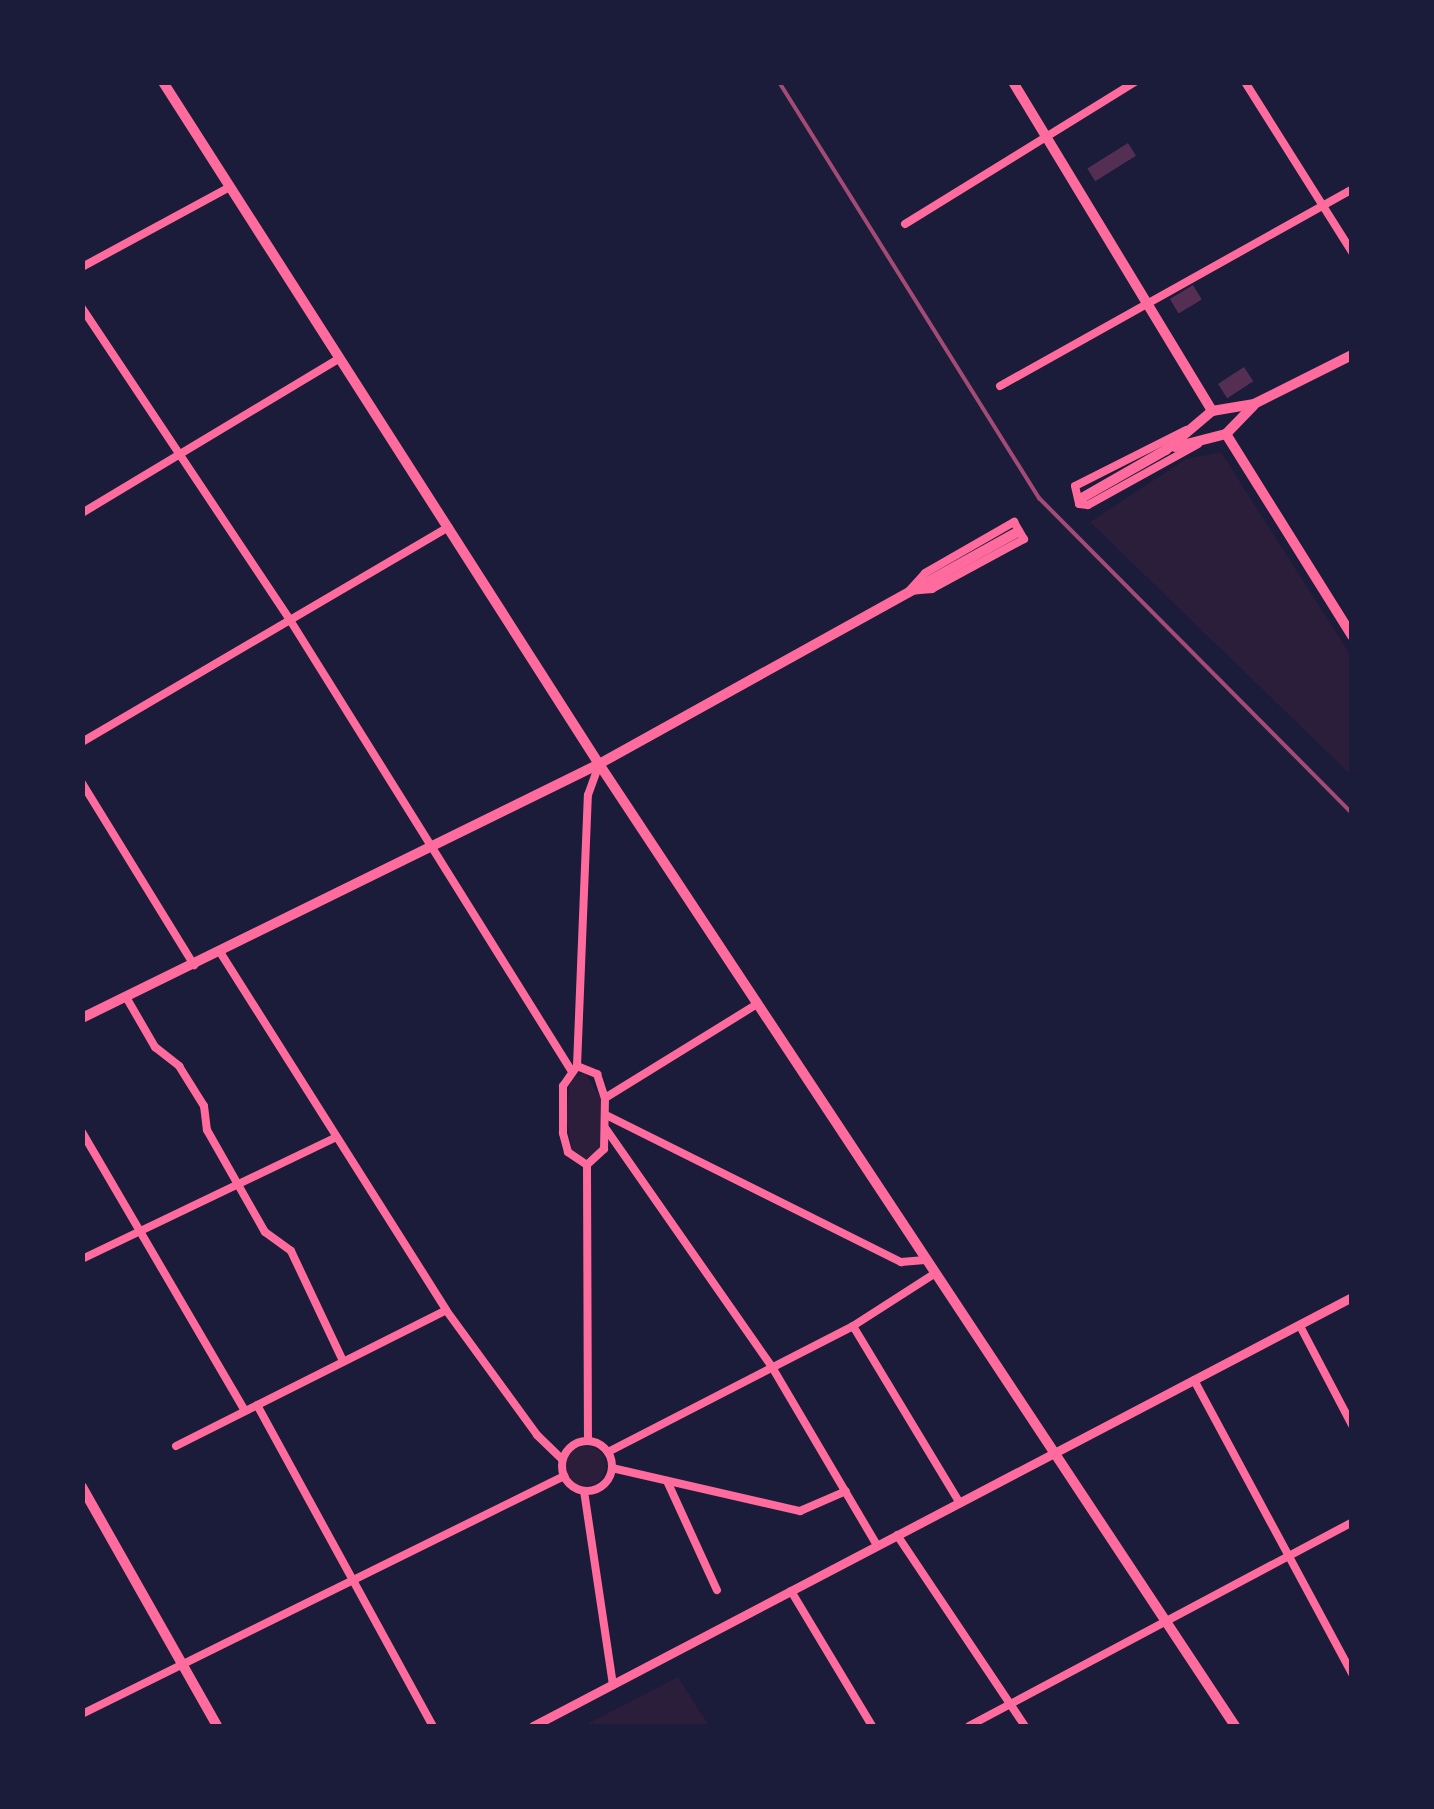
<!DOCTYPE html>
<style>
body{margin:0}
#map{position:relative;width:1434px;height:1809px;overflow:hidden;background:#1b1b3a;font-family:"Noto Sans",sans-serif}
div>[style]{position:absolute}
.green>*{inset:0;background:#2a1e3b}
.round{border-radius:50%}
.building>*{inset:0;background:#542f53;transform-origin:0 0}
.minor>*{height:8px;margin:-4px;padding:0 4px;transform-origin:4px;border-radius:4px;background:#ff6b9d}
.minor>.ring{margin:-4px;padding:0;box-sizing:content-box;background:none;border:8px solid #ff6b9d;border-radius:50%}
.tertiary>*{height:9px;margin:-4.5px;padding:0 4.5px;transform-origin:4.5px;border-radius:4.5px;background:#ff6b9d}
.secondary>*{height:10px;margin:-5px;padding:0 5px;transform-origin:5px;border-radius:5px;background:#ff6b9d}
.rail>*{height:4px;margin:-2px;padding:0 2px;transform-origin:2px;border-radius:2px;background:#a44b75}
span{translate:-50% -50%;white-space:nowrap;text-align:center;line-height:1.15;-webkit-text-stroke:8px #1b1b3a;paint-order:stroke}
.frame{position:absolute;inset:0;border:85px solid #1b1b3a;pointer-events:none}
</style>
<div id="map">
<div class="green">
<div style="clip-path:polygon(1221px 452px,1351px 656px,1351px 775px,1090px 522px,1186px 459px)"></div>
<div style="clip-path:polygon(584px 1072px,601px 1098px,600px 1147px,586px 1161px,572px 1150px,566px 1116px,570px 1080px)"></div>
<div class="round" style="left:566px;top:1446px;width:40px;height:40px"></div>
<div style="clip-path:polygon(678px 1677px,709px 1726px,583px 1726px)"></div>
</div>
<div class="building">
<div style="left:1128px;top:143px;width:15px;height:48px;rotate:58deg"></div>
<div style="left:1193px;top:285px;width:17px;height:27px;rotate:59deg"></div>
<div style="left:1244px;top:367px;width:17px;height:31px;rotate:57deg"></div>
</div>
<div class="minor">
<div style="left:1245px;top:82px;width:201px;rotate:57.8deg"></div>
<div style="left:905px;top:224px;width:270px;rotate:-31.7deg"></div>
<div style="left:82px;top:267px;width:168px;rotate:-28.4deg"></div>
<div style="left:82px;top:308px;width:375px;rotate:56.3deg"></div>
<div style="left:290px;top:620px;width:531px;rotate:58.02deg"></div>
<div style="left:1000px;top:386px;width:403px;rotate:-29.2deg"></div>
<div style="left:1186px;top:430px;width:124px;rotate:153.2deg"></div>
<div style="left:1075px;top:486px;width:18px;rotate:77deg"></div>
<div style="left:1079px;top:504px;width:9px;rotate:6deg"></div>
<div style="left:1088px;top:505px;width:126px;rotate:-29deg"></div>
<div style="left:82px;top:513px;width:301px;rotate:-31deg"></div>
<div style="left:1014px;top:522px;width:20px;rotate:60deg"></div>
<div style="left:1024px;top:539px;width:105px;rotate:151.5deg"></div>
<div style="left:932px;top:589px;width:23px;rotate:175deg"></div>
<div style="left:909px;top:591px;width:24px;rotate:-48deg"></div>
<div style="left:925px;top:573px;width:103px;rotate:-29.8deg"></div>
<div style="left:82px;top:742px;width:425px;rotate:-30.4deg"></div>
<div style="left:82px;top:783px;width:214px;rotate:58.4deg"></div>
<div style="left:220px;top:952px;width:423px;rotate:57.7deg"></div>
<div style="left:446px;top:1310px;width:155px;rotate:53.9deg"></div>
<div style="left:537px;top:1435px;width:35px;rotate:44deg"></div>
<div style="left:126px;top:997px;width:58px;rotate:59.9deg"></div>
<div style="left:155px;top:1047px;width:31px;rotate:38deg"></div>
<div style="left:179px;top:1066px;width:47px;rotate:58deg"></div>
<div style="left:204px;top:1106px;width:24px;rotate:83deg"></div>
<div style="left:207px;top:1130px;width:117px;rotate:60.4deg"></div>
<div style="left:265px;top:1232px;width:32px;rotate:36deg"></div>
<div style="left:291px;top:1251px;width:122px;rotate:64.7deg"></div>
<div style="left:577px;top:1066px;width:271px;rotate:-87.7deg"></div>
<div style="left:588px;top:795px;width:33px;rotate:-70deg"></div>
<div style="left:577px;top:1066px;width:22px;rotate:22deg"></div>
<div style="left:597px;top:1074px;width:25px;rotate:72deg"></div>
<div style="left:605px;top:1098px;width:51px;rotate:91.1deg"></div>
<div style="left:604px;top:1149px;width:23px;rotate:137deg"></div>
<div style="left:587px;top:1165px;width:23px;rotate:-146deg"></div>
<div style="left:568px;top:1152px;width:20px;rotate:-105deg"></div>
<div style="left:563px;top:1133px;width:47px;rotate:-90deg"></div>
<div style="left:563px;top:1086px;width:24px;rotate:-55deg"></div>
<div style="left:605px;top:1098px;width:179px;rotate:-31.7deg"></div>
<div style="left:606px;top:1115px;width:330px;rotate:26.5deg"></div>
<div style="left:901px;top:1262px;width:24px;rotate:-5deg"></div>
<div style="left:606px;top:1129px;width:290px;rotate:55.1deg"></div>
<div style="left:772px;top:1367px;width:207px;rotate:59.5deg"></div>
<div style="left:82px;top:1132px;width:323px;rotate:59.7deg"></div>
<div style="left:587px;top:1165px;width:276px;rotate:89.8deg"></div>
<div style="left:82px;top:1259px;width:280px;rotate:-25.6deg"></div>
<div style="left:853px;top:1326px;width:205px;rotate:58.9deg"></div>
<div style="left:1300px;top:1326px;width:112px;rotate:62.3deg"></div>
<div style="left:1194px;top:1380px;width:334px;rotate:61.7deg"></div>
<div style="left:257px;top:1405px;width:366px;rotate:61.3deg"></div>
<div class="ring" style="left:562px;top:1441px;width:42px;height:42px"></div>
<div style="left:176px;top:1446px;width:302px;rotate:-26.7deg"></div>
<div style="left:608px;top:1452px;width:276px;rotate:-27.2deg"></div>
<div style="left:853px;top:1326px;width:96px;rotate:-32.7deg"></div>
<div style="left:612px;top:1468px;width:193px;rotate:12.9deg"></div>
<div style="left:800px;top:1511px;width:50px;rotate:-23.5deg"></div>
<div style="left:667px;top:1481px;width:120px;rotate:65.4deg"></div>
<div style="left:584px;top:1491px;width:196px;rotate:81.5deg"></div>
<div style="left:897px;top:1535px;width:230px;rotate:56.2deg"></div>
<div style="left:791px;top:1591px;width:157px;rotate:59deg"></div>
<div style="left:82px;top:1714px;width:538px;rotate:-26.28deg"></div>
<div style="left:969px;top:1726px;width:434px;rotate:-28deg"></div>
</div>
<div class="tertiary">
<div style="left:533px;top:1726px;width:925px;rotate:-27.65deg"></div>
</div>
<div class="secondary">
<div style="left:163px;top:82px;width:809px;rotate:57.41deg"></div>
<div style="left:599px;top:764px;width:1153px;rotate:56.53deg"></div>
<div style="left:1013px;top:82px;width:385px;rotate:58.8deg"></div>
<div style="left:1226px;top:434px;width:238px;rotate:58deg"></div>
<div style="left:1175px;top:447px;width:53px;rotate:-14.3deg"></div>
<div style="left:1226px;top:434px;width:40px;rotate:-46deg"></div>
<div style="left:1080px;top:499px;width:99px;rotate:-29.7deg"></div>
<div style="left:1166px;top:450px;width:60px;rotate:-40.3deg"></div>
<div style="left:1212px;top:411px;width:43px;rotate:-9.5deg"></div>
<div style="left:1254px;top:404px;width:110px;rotate:-26.6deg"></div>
<div style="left:82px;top:1018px;width:576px;rotate:-26.16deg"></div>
<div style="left:599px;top:764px;width:477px;rotate:-29deg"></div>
<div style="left:82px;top:1487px;width:274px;rotate:60.5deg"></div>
</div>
<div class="rail">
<div style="left:779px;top:82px;width:491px;rotate:58deg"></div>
<div style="left:1039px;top:498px;width:444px;rotate:45.2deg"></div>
</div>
<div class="frame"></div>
</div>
